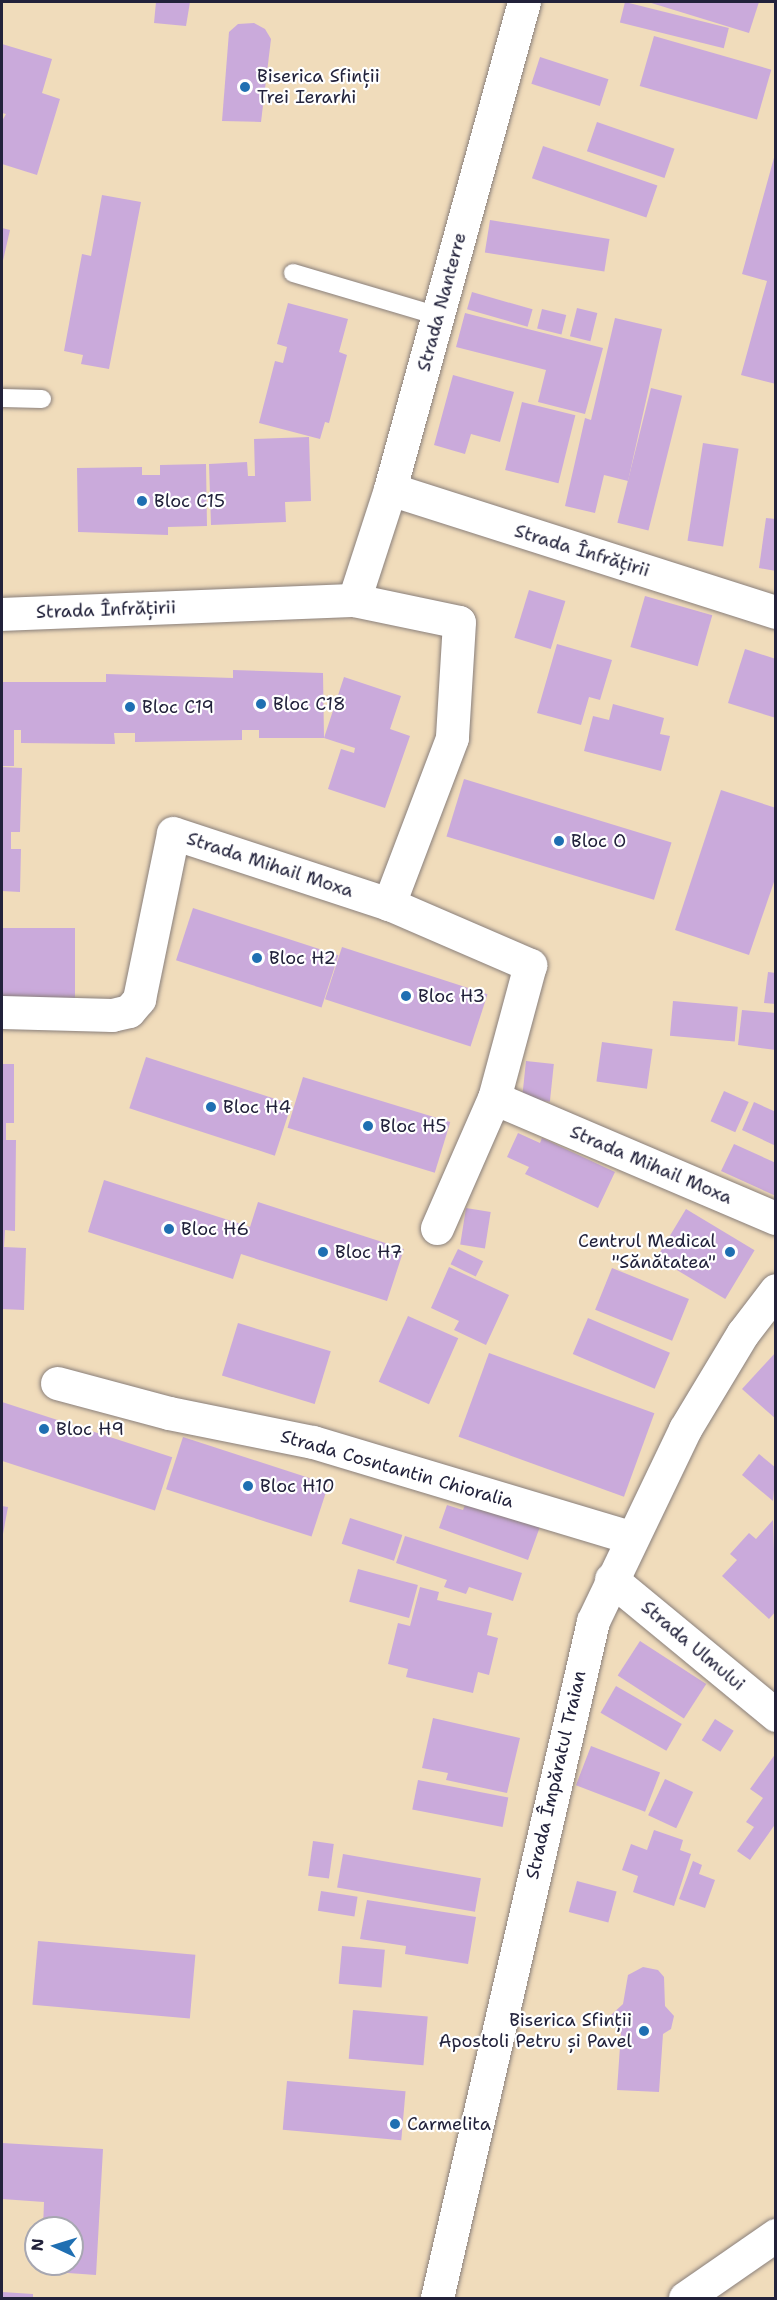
<!DOCTYPE html>
<meta charset="utf-8">
<style>
body{margin:0}
#map{position:relative;width:777px;height:2300px;overflow:hidden;background:#f0dcbb;font-family:"Shantell Sans",sans-serif}
div>[style]{position:absolute}
.building>*{inset:0;background:#caaadb;transform-origin:0 0}
.roads{filter:drop-shadow(0 0 2px #897f7b) drop-shadow(0 0 2px #897f7b)}
.lane>*{height:18px;margin:-9px;padding:0 9px;transform-origin:9px;border-radius:9px;background:#fff}
.street>*{height:33px;margin:-16.5px;padding:0 16.5px;transform-origin:16.5px;border-radius:16.5px;background:#fff}
.secondary>*{height:33px;margin:-16.5px;padding:0 16.5px;transform-origin:16.5px;border-radius:16.5px;background:#fff}
.dots>*{width:16px;height:16px;translate:-50% -50%;box-sizing:border-box;border:3px solid #fff;border-radius:50%}
span{translate:-50% -50%;white-space:nowrap;text-align:center;line-height:1.15;-webkit-text-stroke:4.5px #fff;paint-order:stroke}
.poi-label{font-size:18px;color:#22223b}
.left{translate:0 -50%;text-align:left}
.right{translate:-100% -50%;text-align:right}
.street-label{font-size:18px;color:#22223b}
.frame{position:absolute;inset:0;border:3px solid #22223b;pointer-events:none}
.north{position:absolute;left:24px;top:2216px;width:60px;height:60px;box-sizing:border-box;background:#fff;border:2px solid #a7a7b1;border-radius:50%;rotate:274deg;font-size:16px;font-weight:700;line-height:24px;text-align:center;color:#22223b}
.north::after{content:'';display:block;margin:auto;width:21px;height:27px;background:#1f6fb2;clip-path:polygon(50% 0,100% 100%,50% 72%,0 100%)}
</style>
<div id="map">
<div class="building">
<div style="clip-path:polygon(156px 2px,190px 2px,186px 26px,154px 23px)"></div>
<div style="left:625px;top:2px;width:107px;height:21px;rotate:14deg"></div>
<div style="clip-path:polygon(648px 2px,759px 2px,749px 33px)"></div>
<div style="clip-path:polygon(254px 23px,265px 29px,271px 39px,261px 122px,222px 121px,229px 32px,238px 24px)"></div>
<div style="left:654px;top:36px;width:122px;height:52px;rotate:16deg"></div>
<div style="clip-path:polygon(2px 44px,52px 59px,42px 93px,60px 99px,37px 175px,2px 164px,2px 121px,6px 114px,2px 113px)"></div>
<div style="left:540px;top:57px;width:72px;height:28px;rotate:18deg"></div>
<div style="left:597px;top:122px;width:82px;height:31px;rotate:19deg"></div>
<div style="left:543px;top:146px;width:121px;height:34px;rotate:19deg"></div>
<div style="clip-path:polygon(775px 154px,776px 154px,776px 384px,741px 375px,767px 281px,742px 274px)"></div>
<div style="clip-path:polygon(102px 195px,141px 202px,109px 369px,81px 364px,83px 355px,64px 351px,82px 254px,91px 256px)"></div>
<div style="left:490px;top:220px;width:121px;height:33px;rotate:9deg"></div>
<div style="clip-path:polygon(2px 228px,10px 230px,2px 265px)"></div>
<div style="left:472px;top:292px;width:63px;height:18px;rotate:16deg"></div>
<div style="clip-path:polygon(288px 303px,348px 319px,339px 352px,347px 355px,329px 423px,325px 422px,320px 439px,259px 423px,275px 361px,283px 363px,287px 347px,277px 344px)"></div>
<div style="left:577px;top:308px;width:21px;height:29px;rotate:14deg"></div>
<div style="left:542px;top:309px;width:25px;height:20px;rotate:14deg"></div>
<div style="clip-path:polygon(465px 313px,603px 348px,585px 414px,538px 402px,546px 370px,456px 347px)"></div>
<div style="clip-path:polygon(615px 318px,662px 329px,628px 481px,604px 475px,595px 513px,565px 506px,585px 418px,591px 420px)"></div>
<div style="clip-path:polygon(453px 375px,514px 392px,500px 442px,471px 434px,465px 454px,434px 445px)"></div>
<div style="left:651px;top:388px;width:32px;height:139px;rotate:14deg"></div>
<div style="left:522px;top:402px;width:55px;height:70px;rotate:14deg"></div>
<div style="clip-path:polygon(309px 437px,311px 501px,285px 502px,286px 522px,211px 525px,209px 464px,247px 462px,248px 476px,255px 476px,254px 439px)"></div>
<div style="left:703px;top:443px;width:36px;height:99px;rotate:9deg"></div>
<div style="clip-path:polygon(206px 464px,207px 526px,168px 527px,168px 535px,78px 532px,77px 468px,142px 467px,142px 475px,160px 475px,160px 465px)"></div>
<div style="clip-path:polygon(766px 518px,776px 519px,776px 571px,759px 568px)"></div>
<div style="left:529px;top:590px;width:38px;height:50px;rotate:17deg"></div>
<div style="left:645px;top:596px;width:70px;height:53px;rotate:16deg"></div>
<div style="clip-path:polygon(557px 644px,612px 660px,600px 700px,589px 697px,581px 725px,537px 713px)"></div>
<div style="clip-path:polygon(745px 649px,776px 659px,776px 718px,728px 703px)"></div>
<div style="clip-path:polygon(233px 670px,323px 673px,324px 738px,259px 738px,259px 730px,242px 730px,242px 740px,135px 742px,135px 733px,114px 733px,115px 744px,21px 743px,21px 730px,14px 730px,14px 766px,2px 766px,2px 682px,106px 682px,106px 674px,233px 678px)"></div>
<div style="clip-path:polygon(344px 677px,401px 696px,390px 729px,410px 736px,385px 808px,328px 789px,341px 749px,354px 753px,355px 748px,324px 738px)"></div>
<div style="clip-path:polygon(613px 704px,664px 718px,660px 734px,670px 736px,661px 771px,584px 751px,593px 716px,609px 720px)"></div>
<div style="clip-path:polygon(2px 767px,22px 768px,20px 832px,11px 832px,11px 849px,21px 849px,20px 892px,2px 891px)"></div>
<div style="left:464px;top:779px;width:217px;height:60px;rotate:17deg"></div>
<div style="clip-path:polygon(721px 790px,776px 808px,776px 876px,749px 955px,675px 930px)"></div>
<div style="left:193px;top:908px;width:153px;height:55px;rotate:18deg"></div>
<div style="left:2px;top:928px;width:73px;height:70px"></div>
<div style="left:342px;top:947px;width:153px;height:55px;rotate:18deg"></div>
<div style="clip-path:polygon(768px 972px,776px 973px,776px 1004px,764px 1003px)"></div>
<div style="left:673px;top:1001px;width:65px;height:35px;rotate:5deg"></div>
<div style="clip-path:polygon(742px 1010px,776px 1013px,776px 1050px,738px 1045px)"></div>
<div style="left:602px;top:1042px;width:51px;height:40px;rotate:8deg"></div>
<div style="left:146px;top:1057px;width:153px;height:54px;rotate:18deg"></div>
<div style="left:526px;top:1061px;width:28px;height:38px;rotate:6deg"></div>
<div style="clip-path:polygon(2px 1064px,14px 1064px,14px 1123px,6px 1123px,6px 1140px,16px 1140px,15px 1231px,5px 1230px,4px 1247px,26px 1248px,24px 1310px,2px 1309px)"></div>
<div style="left:303px;top:1077px;width:154px;height:53px;rotate:17deg"></div>
<div style="left:724px;top:1091px;width:27px;height:33px;rotate:24deg"></div>
<div style="clip-path:polygon(754px 1102px,776px 1112px,776px 1146px,742px 1130px)"></div>
<div style="clip-path:polygon(518px 1133px,540px 1143px,542px 1138px,615px 1172px,598px 1208px,525px 1174px,529px 1167px,507px 1157px)"></div>
<div style="clip-path:polygon(734px 1144px,776px 1163px,776px 1196px,721px 1171px)"></div>
<div style="clip-path:polygon(104px 1180px,250px 1227px,258px 1202px,404px 1249px,387px 1301px,241px 1254px,233px 1279px,88px 1232px)"></div>
<div style="left:466px;top:1208px;width:25px;height:37px;rotate:9deg"></div>
<div style="left:686px;top:1209px;width:80px;height:57px;rotate:31deg"></div>
<div style="left:458px;top:1249px;width:28px;height:17px;rotate:26deg"></div>
<div style="clip-path:polygon(449px 1267px,509px 1295px,486px 1345px,454px 1330px,459px 1321px,431px 1308px)"></div>
<div style="left:612px;top:1268px;width:83px;height:45px;rotate:22deg"></div>
<div style="left:408px;top:1316px;width:55px;height:72px;rotate:24deg"></div>
<div style="left:588px;top:1318px;width:89px;height:39px;rotate:23deg"></div>
<div style="left:238px;top:1323px;width:97px;height:55px;rotate:17deg"></div>
<div style="clip-path:polygon(776px 1352px,776px 1419px,742px 1389px)"></div>
<div style="left:489px;top:1353px;width:176px;height:89px;rotate:20deg"></div>
<div style="left:2px;top:1402px;width:179px;height:56px;rotate:18deg"></div>
<div style="left:183px;top:1437px;width:153px;height:55px;rotate:18deg"></div>
<div style="clip-path:polygon(759px 1454px,776px 1468px,773px 1501px,742px 1475px)"></div>
<div style="clip-path:polygon(469px 1495px,542px 1521px,528px 1560px,439px 1528px,447px 1505px,463px 1510px)"></div>
<div style="clip-path:polygon(2px 1506px,8px 1507px,3px 1534px,2px 1534px)"></div>
<div style="left:350px;top:1518px;width:55px;height:27px;rotate:18deg"></div>
<div style="clip-path:polygon(773px 1520px,776px 1611px,769px 1619px,722px 1576px,737px 1560px,730px 1554px,749px 1533px,756px 1539px)"></div>
<div style="clip-path:polygon(405px 1536px,522px 1573px,513px 1601px,469px 1587px,466px 1594px,444px 1587px,447px 1580px,396px 1563px)"></div>
<div style="left:358px;top:1569px;width:62px;height:34px;rotate:15deg"></div>
<div style="clip-path:polygon(420px 1587px,439px 1592px,437px 1600px,492px 1613px,487px 1635px,498px 1638px,489px 1675px,478px 1672px,473px 1693px,406px 1677px,408px 1669px,388px 1664px,398px 1623px,410px 1626px)"></div>
<div style="left:640px;top:1641px;width:79px;height:41px;rotate:33deg"></div>
<div style="left:616px;top:1686px;width:76px;height:31px;rotate:30deg"></div>
<div style="clip-path:polygon(433px 1718px,520px 1738px,507px 1793px,446px 1780px,448px 1773px,422px 1768px)"></div>
<div style="left:715px;top:1719px;width:22px;height:25px;rotate:32deg"></div>
<div style="left:591px;top:1746px;width:74px;height:42px;rotate:21deg"></div>
<div style="clip-path:polygon(776px 1753px,776px 1823px,750px 1860px,737px 1851px,754px 1827px,746px 1822px,763px 1798px,750px 1789px)"></div>
<div style="left:665px;top:1779px;width:31px;height:40px;rotate:25deg"></div>
<div style="left:418px;top:1780px;width:92px;height:30px;rotate:11deg"></div>
<div style="clip-path:polygon(654px 1830px,683px 1840px,680px 1850px,691px 1854px,674px 1906px,633px 1892px,638px 1876px,622px 1870px,631px 1844px,647px 1850px)"></div>
<div style="left:313px;top:1841px;width:21px;height:35px;rotate:8deg"></div>
<div style="left:343px;top:1854px;width:140px;height:34px;rotate:10deg"></div>
<div style="clip-path:polygon(693px 1861px,702px 1865px,699px 1874px,715px 1880px,705px 1908px,679px 1899px)"></div>
<div style="left:577px;top:1881px;width:41px;height:32px;rotate:15deg"></div>
<div style="left:321px;top:1891px;width:37px;height:20px;rotate:9deg"></div>
<div style="clip-path:polygon(367px 1900px,476px 1917px,468px 1964px,405px 1954px,406px 1946px,360px 1939px)"></div>
<div style="left:38px;top:1941px;width:158px;height:64px;rotate:5deg"></div>
<div style="left:342px;top:1946px;width:43px;height:38px;rotate:5deg"></div>
<div style="clip-path:polygon(643px 1967px,658px 1970px,664px 1977px,665px 2006px,674px 2016px,671px 2029px,663px 2034px,659px 2092px,617px 2090px,621px 2032px,612px 2025px,611px 2015px,623px 2004px,628px 1975px)"></div>
<div style="left:353px;top:2010px;width:75px;height:49px;rotate:5deg"></div>
<div style="left:287px;top:2081px;width:119px;height:49px;rotate:5deg"></div>
<div style="clip-path:polygon(2px 2143px,103px 2149px,96px 2275px,40px 2271px,41px 2264px,72px 2264px,72px 2228px,43px 2228px,44px 2202px,2px 2199px)"></div>
<div style="clip-path:polygon(2px 2292px,33px 2294px,33px 2298px,2px 2298px)"></div>
</div>
<div class="roads">
<div class="lane">
<div style="left:293px;top:273px;width:151px;rotate:16.5deg"></div>
<div style="left:2px;top:398px;width:40px;rotate:1.4deg"></div>
</div>
<div class="street">
<div style="left:390px;top:489px;width:405px;rotate:17.7deg"></div>
<div style="left:354px;top:600px;width:107px;rotate:11.8deg"></div>
<div style="left:459px;top:622px;width:116px;rotate:93.5deg"></div>
<div style="left:452px;top:738px;width:178px;rotate:110.8deg"></div>
<div style="left:2px;top:1012px;width:110px;rotate:1.6deg"></div>
<div style="left:112px;top:1015px;width:17px;rotate:-13deg"></div>
<div style="left:129px;top:1011px;width:16px;rotate:-50deg"></div>
<div style="left:139px;top:999px;width:169px;rotate:-78.4deg"></div>
<div style="left:173px;top:833px;width:227px;rotate:18.2deg"></div>
<div style="left:389px;top:904px;width:154px;rotate:23.4deg"></div>
<div style="left:530px;top:965px;width:138px;rotate:105.1deg"></div>
<div style="left:494px;top:1098px;width:142px;rotate:113.7deg"></div>
<div style="left:494px;top:1098px;width:306px;rotate:23.1deg"></div>
<div style="left:57px;top:1383px;width:116px;rotate:15deg"></div>
<div style="left:169px;top:1413px;width:147px;rotate:11.4deg"></div>
<div style="left:313px;top:1442px;width:331px;rotate:16.7deg"></div>
<div style="left:611px;top:1579px;width:214px;rotate:39.5deg"></div>
</div>
<div class="secondary">
<div style="left:2px;top:614px;width:352px;rotate:-2.3deg"></div>
<div style="left:354px;top:600px;width:117px;rotate:-72deg"></div>
<div style="left:390px;top:489px;width:505px;rotate:-74.62deg"></div>
<div style="left:437px;top:2298px;width:695px;rotate:-77.02deg"></div>
<div style="left:593px;top:1621px;width:213px;rotate:-64.4deg"></div>
<div style="left:685px;top:1429px;width:112px;rotate:-58.9deg"></div>
<div style="left:743px;top:1333px;width:54px;rotate:-52.5deg"></div>
<div style="left:685px;top:2298px;width:111px;rotate:-34.7deg"></div>
</div>
</div>
<div class="dots">
<div style="left:245px;top:87px;background:#1f6fb2"></div>
<div style="left:142px;top:501px;background:#1f6fb2"></div>
<div style="left:261px;top:704px;background:#1f6fb2"></div>
<div style="left:130px;top:707px;background:#1f6fb2"></div>
<div style="left:559px;top:841px;background:#1f6fb2"></div>
<div style="left:257px;top:958px;background:#1f6fb2"></div>
<div style="left:406px;top:996px;background:#1f6fb2"></div>
<div style="left:211px;top:1107px;background:#1f6fb2"></div>
<div style="left:368px;top:1126px;background:#1f6fb2"></div>
<div style="left:169px;top:1229px;background:#1f6fb2"></div>
<div style="left:323px;top:1252px;background:#1f6fb2"></div>
<div style="left:730px;top:1252px;background:#1f6fb2"></div>
<div style="left:44px;top:1429px;background:#1f6fb2"></div>
<div style="left:248px;top:1486px;background:#1f6fb2"></div>
<div style="left:644px;top:2031px;background:#1f6fb2"></div>
<div style="left:395px;top:2124px;background:#1f6fb2"></div>
</div>
<div class="poi-label">
<span class="left" style="left:257px;top:87px">Biserica Sfinții<br>Trei Ierarhi</span>
<span class="left" style="left:154px;top:501px">Bloc C15</span>
<span class="left" style="left:273px;top:704px">Bloc C18</span>
<span class="left" style="left:142px;top:707px">Bloc C19</span>
<span class="left" style="left:571px;top:841px">Bloc O</span>
<span class="left" style="left:269px;top:958px">Bloc H2</span>
<span class="left" style="left:418px;top:996px">Bloc H3</span>
<span class="left" style="left:223px;top:1107px">Bloc H4</span>
<span class="left" style="left:380px;top:1126px">Bloc H5</span>
<span class="left" style="left:181px;top:1229px">Bloc H6</span>
<span class="right" style="left:716px;top:1252px">Centrul Medical<br>"Sănătatea"</span>
<span class="left" style="left:335px;top:1252px">Bloc H7</span>
<span class="left" style="left:56px;top:1429px">Bloc H9</span>
<span class="left" style="left:260px;top:1486px">Bloc H10</span>
<span class="right" style="left:632px;top:2031px">Biserica Sfinții<br>Apostoli Petru și Pavel</span>
<span class="left" style="left:407px;top:2124px">Carmelita</span>
</div>
<div class="street-label">
<span style="left:442px;top:302px;rotate:-75deg">Strada Nanterre</span>
<span style="left:582px;top:551px;rotate:17deg">Strada Înfrățirii</span>
<span style="left:106px;top:610px;rotate:-2deg">Strada Înfrățirii</span>
<span style="left:270px;top:865px;rotate:18deg">Strada Mihail Moxa</span>
<span style="left:651px;top:1165px;rotate:23deg">Strada Mihail Moxa</span>
<span style="left:397px;top:1469px;rotate:16deg">Strada Cosntantin Chioralia</span>
<span style="left:693px;top:1646px;rotate:40deg">Strada Ulmului</span>
<span style="left:556px;top:1775px;rotate:-77deg">Strada Împăratul Traian</span>
</div>
<div class="frame"></div>
<div class="north">N</div>
</div>
